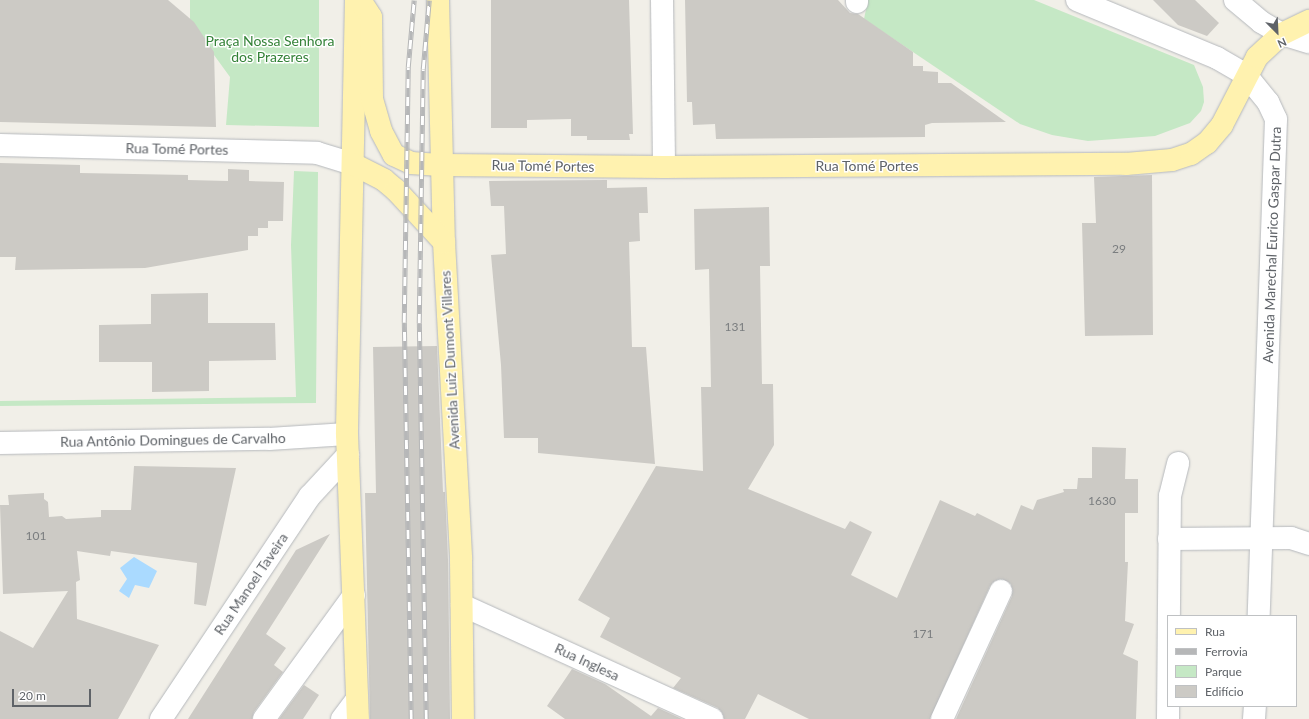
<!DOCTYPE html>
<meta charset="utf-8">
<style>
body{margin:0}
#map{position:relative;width:1309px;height:719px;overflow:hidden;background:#f1efe8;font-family:Lato,sans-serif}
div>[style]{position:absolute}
.green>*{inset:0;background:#c5e8c5}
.water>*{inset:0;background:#aadaff}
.building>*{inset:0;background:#cccac5}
.roads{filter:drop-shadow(0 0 1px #b5b8bc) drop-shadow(0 0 1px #b5b8bc)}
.minor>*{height:22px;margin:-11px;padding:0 11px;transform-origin:11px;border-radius:11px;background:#fff}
.major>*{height:22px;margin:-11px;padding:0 11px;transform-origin:11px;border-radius:11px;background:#fff2af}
.rail>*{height:4.5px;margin-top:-2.25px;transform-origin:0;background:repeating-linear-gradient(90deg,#fff 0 9px,#b6b7b8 0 18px);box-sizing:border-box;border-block:1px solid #b6b7b8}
span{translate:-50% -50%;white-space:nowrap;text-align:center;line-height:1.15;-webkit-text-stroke:3px #fff;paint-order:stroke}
.number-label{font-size:12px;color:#7a7d7f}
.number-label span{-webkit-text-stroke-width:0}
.park-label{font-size:14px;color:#348238}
.street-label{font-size:14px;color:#5f6368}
.legend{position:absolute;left:1167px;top:615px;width:130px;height:92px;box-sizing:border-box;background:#fff;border:1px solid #bfc1c3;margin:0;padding:5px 7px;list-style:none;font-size:12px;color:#5f6368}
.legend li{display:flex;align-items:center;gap:8px;height:20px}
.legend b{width:20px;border:1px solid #bfc1c3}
.north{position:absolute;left:1257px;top:12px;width:40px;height:40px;-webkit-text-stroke:3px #fff;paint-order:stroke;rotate:156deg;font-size:11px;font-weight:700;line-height:16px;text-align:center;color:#5f6368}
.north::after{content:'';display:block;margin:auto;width:14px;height:18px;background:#5f6368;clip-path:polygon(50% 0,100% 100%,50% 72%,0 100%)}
.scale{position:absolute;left:12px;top:689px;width:79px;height:18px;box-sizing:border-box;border:2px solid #5f6368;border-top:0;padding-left:5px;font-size:12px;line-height:14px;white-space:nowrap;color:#5f6368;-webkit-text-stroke:3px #fff;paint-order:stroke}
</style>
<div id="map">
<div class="green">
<div style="clip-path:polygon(190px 0,319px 0,319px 127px,226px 125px,230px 77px,190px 22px)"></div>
<div style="clip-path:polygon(868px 0,1034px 0,1194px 65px,1203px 87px,1204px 102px,1201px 111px,1190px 123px,1155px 136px,1088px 141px,1052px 135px,1020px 124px,864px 19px)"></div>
<div style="clip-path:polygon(294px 171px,318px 172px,316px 403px,0 406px,0 401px,296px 397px,291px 245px)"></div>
</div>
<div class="water">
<div style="clip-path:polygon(134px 557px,157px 571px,149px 588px,135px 585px,129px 598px,119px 591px,127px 579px,120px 568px)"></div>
</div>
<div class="building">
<div style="clip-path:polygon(0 0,168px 0,194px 22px,214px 52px,216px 127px,0 122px)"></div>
<div style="clip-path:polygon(491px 0,629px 0,633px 134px,629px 134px,630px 140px,587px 140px,587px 136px,571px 136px,571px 119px,527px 120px,527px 128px,491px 128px)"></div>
<div style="clip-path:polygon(685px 0,838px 0,850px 13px,858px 14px,913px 52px,913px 66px,923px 66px,923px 71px,938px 72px,938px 83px,951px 83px,1006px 122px,932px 123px,925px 125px,925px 137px,716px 139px,715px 124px,693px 125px,692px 102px,687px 102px)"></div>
<div style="clip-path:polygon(1153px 0,1195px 0,1219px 23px,1207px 36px,1178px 25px)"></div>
<div style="clip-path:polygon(0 163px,80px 165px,80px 173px,188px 175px,188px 180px,228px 181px,228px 169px,249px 170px,249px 181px,284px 182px,283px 221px,268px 221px,268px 228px,258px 228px,258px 236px,248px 236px,248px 250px,145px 268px,15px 270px,16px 257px,0 257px)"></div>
<div style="clip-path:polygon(1152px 175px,1153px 335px,1085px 336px,1082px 223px,1096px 223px,1094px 177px)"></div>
<div style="clip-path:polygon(607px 180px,607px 188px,647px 187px,648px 213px,639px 213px,640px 241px,629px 242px,632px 347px,646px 347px,655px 464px,538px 453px,538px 438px,504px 438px,501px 365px,491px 255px,506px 254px,504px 206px,491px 206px,489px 181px)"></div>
<div style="clip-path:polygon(769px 207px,770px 266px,760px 266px,762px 384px,773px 384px,774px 445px,748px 489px,845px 529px,850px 521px,872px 532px,851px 575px,897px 598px,940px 500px,975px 516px,977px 513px,1011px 530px,1021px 505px,1033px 510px,1037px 500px,1064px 492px,1063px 489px,1077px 489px,1078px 478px,1092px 478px,1092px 447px,1126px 448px,1125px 479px,1138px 479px,1138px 513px,1125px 513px,1125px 562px,1128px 562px,1125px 621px,1134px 624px,1123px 654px,1138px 661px,1136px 719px,956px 719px,1012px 596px,1011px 584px,1000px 579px,990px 586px,930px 719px,809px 719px,758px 694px,745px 719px,724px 719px,718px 708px,673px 688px,681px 678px,600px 637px,610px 618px,578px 600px,656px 466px,703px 471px,701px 387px,711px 387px,709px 269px,695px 270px,694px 209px)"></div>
<div style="clip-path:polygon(208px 293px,208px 323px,275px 323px,276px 360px,209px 361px,209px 391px,152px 392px,152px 362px,99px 362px,99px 325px,151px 324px,151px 294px)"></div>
<div style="clip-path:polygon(437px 346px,443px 492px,445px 492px,448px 560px,450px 719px,370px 719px,365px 493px,376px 493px,373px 347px)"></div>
<div style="clip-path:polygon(134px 466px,236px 468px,206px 606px,194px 604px,197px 563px,111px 551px,110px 556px,77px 551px,80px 580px,76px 582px,77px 619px,159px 645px,118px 719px,0 719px,0 631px,33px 648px,68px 591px,3px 594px,0 505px,9px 505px,8px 495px,44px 493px,44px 499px,48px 502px,49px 517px,62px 516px,66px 519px,101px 517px,101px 510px,131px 510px)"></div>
<div style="clip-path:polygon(330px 534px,266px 634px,286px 648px,274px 665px,283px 672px,254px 712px,252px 719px,188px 719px,296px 550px)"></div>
<div style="clip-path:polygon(572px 669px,605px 684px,651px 716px,658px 708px,682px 719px,565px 719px,547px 706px)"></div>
<div style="clip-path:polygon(304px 685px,319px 695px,303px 719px,279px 719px)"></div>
</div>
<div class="roads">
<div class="minor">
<div style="left:662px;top:0;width:167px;rotate:89.3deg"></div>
<div style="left:1077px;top:0;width:152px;rotate:22.5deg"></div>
<div style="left:1217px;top:58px;width:34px;rotate:30deg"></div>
<div style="left:1246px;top:75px;width:35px;rotate:51deg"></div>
<div style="left:1268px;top:102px;width:19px;rotate:65deg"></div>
<div style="left:1276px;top:119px;width:497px;rotate:92deg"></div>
<div style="left:1235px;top:0;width:34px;rotate:40deg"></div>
<div style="left:1261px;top:22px;width:24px;rotate:30deg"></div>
<div style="left:1282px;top:34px;width:28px;rotate:17deg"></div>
<div style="left:857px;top:2px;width:2px;rotate:-90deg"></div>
<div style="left:0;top:145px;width:317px;rotate:1.4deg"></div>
<div style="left:317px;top:153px;width:38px;rotate:17deg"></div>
<div style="left:0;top:443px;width:269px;rotate:-0.9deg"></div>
<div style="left:269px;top:439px;width:78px;rotate:-3.7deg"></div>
<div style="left:1169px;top:539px;width:122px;rotate:-0.5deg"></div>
<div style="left:1291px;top:538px;width:19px;rotate:18deg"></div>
<div style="left:462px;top:605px;width:275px;rotate:24.5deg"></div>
<div style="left:161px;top:719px;width:268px;rotate:-56.3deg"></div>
<div style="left:310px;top:496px;width:56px;rotate:-47.2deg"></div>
<div style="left:264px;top:719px;width:153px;rotate:-54deg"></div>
<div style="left:342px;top:719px;width:25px;rotate:-53deg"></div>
<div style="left:942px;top:719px;width:141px;rotate:-65.3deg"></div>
<div style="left:1168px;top:719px;width:223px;rotate:-89.5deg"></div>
<div style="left:1170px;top:496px;width:34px;rotate:-76deg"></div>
<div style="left:1254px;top:719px;width:13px;rotate:-86deg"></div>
</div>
<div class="major">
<div style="left:356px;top:0;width:434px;rotate:91.2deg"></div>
<div style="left:347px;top:434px;width:285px;rotate:87.8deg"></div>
<div style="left:360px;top:0;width:20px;rotate:57deg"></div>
<div style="left:371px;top:17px;width:82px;rotate:89.3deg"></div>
<div style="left:372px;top:99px;width:33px;rotate:74deg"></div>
<div style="left:381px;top:131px;width:27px;rotate:62deg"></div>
<div style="left:394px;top:155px;width:19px;rotate:25deg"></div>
<div style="left:411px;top:163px;width:32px;rotate:4deg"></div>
<div style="left:443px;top:165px;width:221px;rotate:0.5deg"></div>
<div style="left:664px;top:167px;width:462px;rotate:-0.4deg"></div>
<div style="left:1126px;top:164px;width:46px;rotate:-5deg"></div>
<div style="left:1172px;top:160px;width:20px;rotate:-18deg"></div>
<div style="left:1191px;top:154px;width:19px;rotate:-35deg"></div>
<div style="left:1207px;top:143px;width:23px;rotate:-50deg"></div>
<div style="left:1222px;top:125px;width:76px;rotate:-62.8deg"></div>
<div style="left:1257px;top:57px;width:34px;rotate:-43deg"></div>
<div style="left:1282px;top:34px;width:30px;rotate:-26deg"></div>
<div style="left:438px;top:0;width:242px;rotate:88.6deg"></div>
<div style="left:444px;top:242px;width:318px;rotate:86.9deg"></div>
<div style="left:461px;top:560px;width:159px;rotate:89.3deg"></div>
<div style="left:353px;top:164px;width:35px;rotate:27deg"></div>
<div style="left:384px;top:180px;width:16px;rotate:40deg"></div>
<div style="left:396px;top:190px;width:71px;rotate:47.3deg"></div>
</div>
</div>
<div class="rail">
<div style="left:411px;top:719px;width:397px;rotate:-91deg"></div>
<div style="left:404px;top:322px;width:255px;rotate:-89.1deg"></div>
<div style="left:408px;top:67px;width:67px;rotate:-84.9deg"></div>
<div style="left:426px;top:719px;width:396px;rotate:-91deg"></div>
<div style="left:419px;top:323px;width:254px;rotate:-89.1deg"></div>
<div style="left:423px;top:69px;width:69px;rotate:-85deg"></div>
</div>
<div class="number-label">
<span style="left:1119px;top:249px">29</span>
<span style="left:735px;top:327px">131</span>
<span style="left:1102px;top:501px">1630</span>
<span style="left:36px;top:536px">101</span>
<span style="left:923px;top:634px">171</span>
</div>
<div class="park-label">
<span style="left:270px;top:49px">Praça Nossa Senhora<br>dos Prazeres</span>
</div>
<div class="street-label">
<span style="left:177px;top:149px;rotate:1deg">Rua Tomé Portes</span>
<span style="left:543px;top:166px;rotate:1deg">Rua Tomé Portes</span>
<span style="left:867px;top:166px">Rua Tomé Portes</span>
<span style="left:1272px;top:245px;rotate:-88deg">Avenida Marechal Eurico Gaspar Dutra</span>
<span style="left:450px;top:360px;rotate:-93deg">Avenida Luiz Dumont Villares</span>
<span style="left:173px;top:440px;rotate:-1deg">Rua Antônio Domingues de Carvalho</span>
<span style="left:251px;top:584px;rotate:-56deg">Rua Manoel Taveira</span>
<span style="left:587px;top:662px;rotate:25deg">Rua Inglesa</span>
</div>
<ul class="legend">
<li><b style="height:5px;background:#fff2af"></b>Rua</li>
<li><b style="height:5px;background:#b6b7b8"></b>Ferrovia</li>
<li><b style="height:11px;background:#c5e8c5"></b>Parque</li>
<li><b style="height:11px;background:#cccac5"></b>Edifício</li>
</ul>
<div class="north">N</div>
<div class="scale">20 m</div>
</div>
